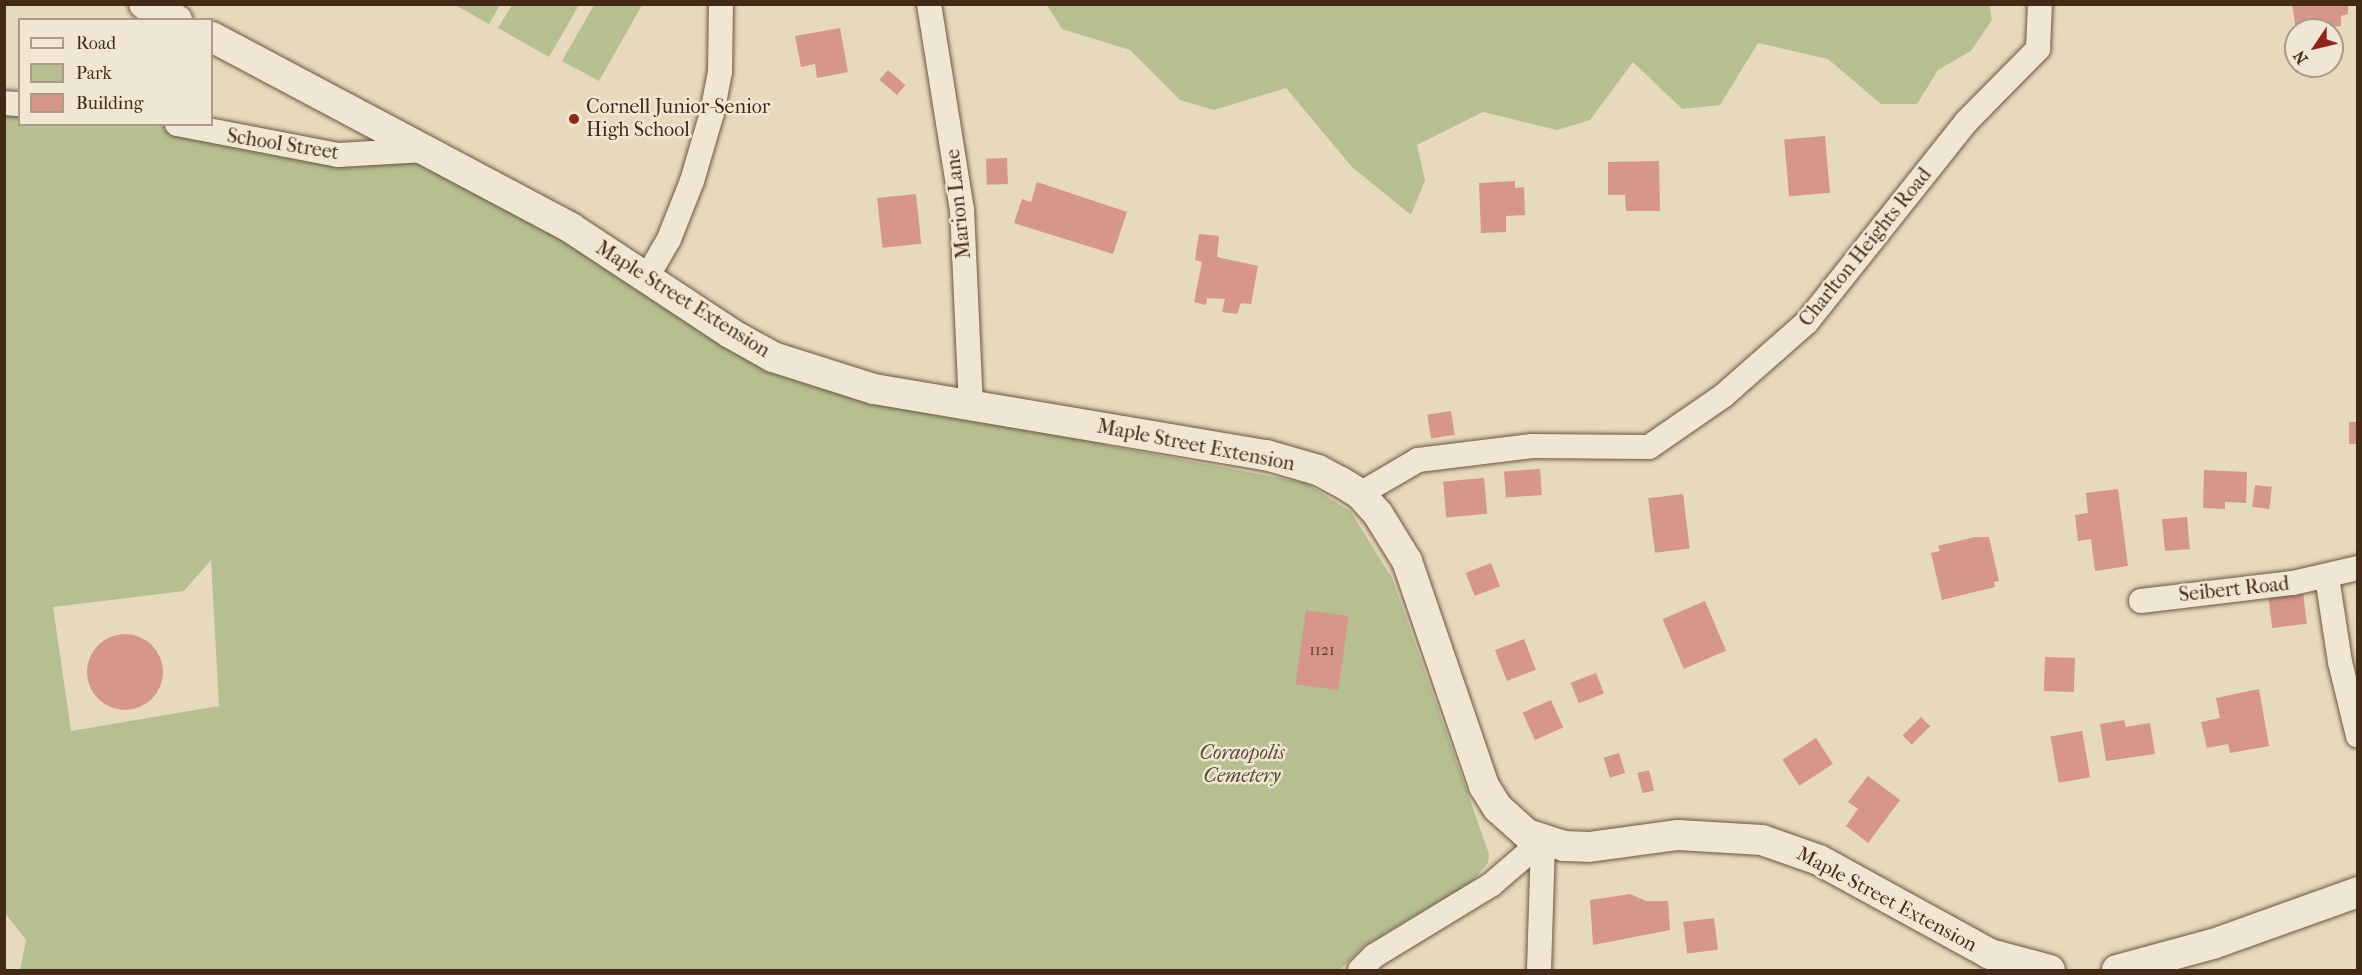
<!DOCTYPE html>
<style>
body{margin:0}
#map{position:relative;width:2362px;height:975px;overflow:hidden;background:#e6d9bc;font-family:"IM FELL French Canon",serif}
div>[style]{position:absolute}
.green>*{inset:0;background:#b6bf90}
.building>*{inset:0;background:#d6968a;transform-origin:0 0}
.round{border-radius:50%}
.roads{filter:drop-shadow(0 0 2px #6c5640) drop-shadow(0 0 2px #6c5640)}
.minor>*{height:24px;margin:-12px;padding:0 12px;transform-origin:12px;border-radius:12px;background:#efe6d3}
.tertiary>*{height:30px;margin:-15px;padding:0 15px;transform-origin:15px;border-radius:15px;background:#efe6d3}
.dots>*{width:16px;height:16px;translate:-50% -50%;box-sizing:border-box;border:3px solid #efe6d3;border-radius:50%}
span{translate:-50% -50%;white-space:nowrap;text-align:center;line-height:1.15;-webkit-text-stroke:5px #efe6d3;paint-order:stroke}
.number-label{font-size:16px;color:#684534}
.number-label span{-webkit-text-stroke-width:0}
.poi-label{font-size:20px;color:#432a17}
.left{translate:0 -50%;text-align:left}
.street-label{font-size:20px;color:#432a17}
.park-label{font-size:20px;color:#5a482f;font-style:italic}
.frame{position:absolute;inset:0;border:6px solid #432a17;pointer-events:none}
.legend{position:absolute;left:18px;top:18px;width:195px;height:108px;box-sizing:border-box;background:#efe6d3;border:2px solid #aa9b88;margin:0;padding:8px 10px;list-style:none;font-size:18px;color:#432a17}
.legend li{display:flex;align-items:center;gap:12px;height:30px}
.legend b{width:30px;border:2px solid #aa9b88}
.north{position:absolute;left:2284px;top:18px;width:60px;height:60px;box-sizing:border-box;background:#efe6d3;border:2px solid #aa9b88;border-radius:50%;rotate:235deg;font-size:16px;font-weight:700;line-height:24px;text-align:center;color:#432a17}
.north::after{content:'';display:block;margin:auto;width:21px;height:27px;background:#8f2418;clip-path:polygon(50% 0,100% 100%,50% 72%,0 100%)}
</style>
<div id="map">
<div class="green">
<div style="clip-path:polygon(1989px 4px,1992px 20px,1971px 51px,1938px 70px,1917px 104px,1881px 104px,1828px 59px,1758px 43px,1720px 105px,1682px 109px,1633px 62px,1590px 120px,1557px 130px,1483px 112px,1417px 145px,1425px 180px,1411px 215px,1352px 167px,1286px 88px,1214px 110px,1180px 100px,1130px 50px,1062px 29px,1047px 5px)"></div>
<div style="clip-path:polygon(455px 5px,500px 5px,489px 24px)"></div>
<div style="clip-path:polygon(512px 5px,512px 4px,579px 5px,549px 57px,498px 28px)"></div>
<div style="clip-path:polygon(594px 5px,642px 5px,599px 81px,562px 61px)"></div>
<div style="clip-path:polygon(evenodd,5px 103px,19px 104px,20px 124px,177px 125px,300px 150px,426px 150px,773px 357px,1107px 427px,1104px 445px,1306px 483px,1351px 512px,1392px 578px,1489px 854px,1488px 863px,1471px 882px,1364px 946px,1340px 970px,20px 970px,26px 940px,5px 913px,5px 103px,211px 560px,219px 706px,71px 731px,53px 607px,184px 591px,211px 560px)"></div>
</div>
<div class="building">
<div style="clip-path:polygon(2292px 4px,2348px 4px,2348px 14px,2341px 16px,2341px 26px,2296px 30px)"></div>
<div style="clip-path:polygon(840px 28px,848px 72px,817px 78px,815px 64px,801px 67px,795px 36px)"></div>
<div style="left:888px;top:70px;width:23px;height:13px;rotate:41deg"></div>
<div style="left:1825px;top:136px;width:57px;height:41px;rotate:85deg"></div>
<div style="left:1007px;top:158px;width:26px;height:21px;rotate:88deg"></div>
<div style="clip-path:polygon(1659px 161px,1660px 211px,1626px 211px,1625px 195px,1608px 195px,1608px 162px)"></div>
<div style="clip-path:polygon(1515px 181px,1515px 188px,1524px 187px,1525px 215px,1506px 216px,1506px 232px,1481px 233px,1479px 183px)"></div>
<div style="clip-path:polygon(1037px 182px,1127px 212px,1113px 254px,1014px 223px,1022px 199px,1031px 202px)"></div>
<div style="left:916px;top:194px;width:50px;height:39px;rotate:84deg"></div>
<div style="clip-path:polygon(1199px 234px,1219px 236px,1217px 257px,1258px 266px,1251px 304px,1241px 303px,1237px 314px,1222px 312px,1225px 299px,1207px 298px,1206px 305px,1194px 302px,1202px 262px,1195px 260px)"></div>
<div style="left:1451px;top:411px;width:24px;height:24px;rotate:81deg"></div>
<div style="left:2349px;top:422px;width:9px;height:22px"></div>
<div style="left:1540px;top:469px;width:26px;height:36px;rotate:86deg"></div>
<div style="clip-path:polygon(2204px 470px,2247px 472px,2246px 503px,2225px 502px,2225px 509px,2203px 508px)"></div>
<div style="left:1484px;top:478px;width:36px;height:41px;rotate:85deg"></div>
<div style="left:2255px;top:485px;width:17px;height:22px;rotate:7deg"></div>
<div style="clip-path:polygon(2118px 489px,2128px 566px,2095px 571px,2091px 539px,2078px 541px,2075px 515px,2088px 513px,2086px 493px)"></div>
<div style="left:1683px;top:494px;width:55px;height:35px;rotate:83deg"></div>
<div style="left:2187px;top:517px;width:32px;height:25px;rotate:85deg"></div>
<div style="clip-path:polygon(1975px 537px,1989px 537px,1999px 581px,1994px 582px,1995px 587px,1942px 600px,1931px 553px,1940px 551px,1938px 546px)"></div>
<div style="left:1491px;top:563px;width:25px;height:27px;rotate:69deg"></div>
<div style="left:2303px;top:592px;width:32px;height:35px;rotate:83deg"></div>
<div style="left:1705px;top:601px;width:54px;height:46px;rotate:67deg"></div>
<div style="left:1306px;top:610px;width:43px;height:75px;rotate:8deg"></div>
<div class="round" style="left:87px;top:634px;width:76px;height:76px"></div>
<div style="left:1524px;top:639px;width:33px;height:31px;rotate:69deg"></div>
<div style="left:2045px;top:657px;width:30px;height:34px;rotate:2deg"></div>
<div style="left:1596px;top:673px;width:22px;height:27px;rotate:69deg"></div>
<div style="clip-path:polygon(2259px 689px,2269px 746px,2230px 753px,2228px 744px,2207px 748px,2201px 722px,2220px 718px,2216px 698px)"></div>
<div style="left:1551px;top:700px;width:30px;height:31px;rotate:66deg"></div>
<div style="left:1921px;top:717px;width:13px;height:26px;rotate:45deg"></div>
<div style="clip-path:polygon(2124px 720px,2126px 727px,2150px 723px,2155px 754px,2106px 761px,2100px 724px)"></div>
<div style="left:2082px;top:731px;width:47px;height:32px;rotate:80deg"></div>
<div style="left:1816px;top:738px;width:31px;height:40px;rotate:57deg"></div>
<div style="left:1619px;top:753px;width:21px;height:16px;rotate:73deg"></div>
<div style="left:1649px;top:770px;width:21px;height:12px;rotate:76deg"></div>
<div style="clip-path:polygon(1868px 776px,1900px 800px,1868px 843px,1846px 826px,1858px 809px,1848px 802px)"></div>
<div style="clip-path:polygon(1630px 894px,1646px 901px,1668px 901px,1670px 930px,1593px 945px,1590px 900px)"></div>
<div style="left:1714px;top:918px;width:32px;height:31px;rotate:83deg"></div>
</div>
<div class="roads">
<div class="minor">
<div style="left:929px;top:4px;width:208px;rotate:80.9deg"></div>
<div style="left:962px;top:209px;width:196px;rotate:87.4deg"></div>
<div style="left:4px;top:103px;width:16px;rotate:4deg"></div>
<div style="left:177px;top:124px;width:164px;rotate:10.9deg"></div>
<div style="left:338px;top:155px;width:88px;rotate:-3.3deg"></div>
<div style="left:647px;top:277px;width:44px;rotate:-59.9deg"></div>
<div style="left:669px;top:239px;width:62px;rotate:-68.4deg"></div>
<div style="left:692px;top:181px;width:71px;rotate:-73.6deg"></div>
<div style="left:712px;top:113px;width:42px;rotate:-79deg"></div>
<div style="left:720px;top:72px;width:68px;rotate:-89.2deg"></div>
<div style="left:1360px;top:494px;width:67px;rotate:-30.4deg"></div>
<div style="left:1418px;top:460px;width:115px;rotate:-7deg"></div>
<div style="left:1532px;top:446px;width:117px;rotate:0.5deg"></div>
<div style="left:1649px;top:447px;width:90px;rotate:-34.6deg"></div>
<div style="left:1723px;top:396px;width:112px;rotate:-41.4deg"></div>
<div style="left:1807px;top:322px;width:256px;rotate:-51.5deg"></div>
<div style="left:1966px;top:122px;width:103px;rotate:-45.4deg"></div>
<div style="left:2038px;top:49px;width:45px;rotate:-87.5deg"></div>
<div style="left:2327px;top:577px;width:86px;rotate:81.3deg"></div>
<div style="left:2340px;top:662px;width:76px;rotate:76.3deg"></div>
<div style="left:2141px;top:601px;width:153px;rotate:-6.8deg"></div>
<div style="left:2293px;top:583px;width:67px;rotate:-13deg"></div>
<div style="left:1360px;top:970px;width:20px;rotate:-45deg"></div>
<div style="left:1374px;top:956px;width:137px;rotate:-31.3deg"></div>
<div style="left:1491px;top:885px;width:69px;rotate:-40.9deg"></div>
<div style="left:1539px;top:970px;width:130px;rotate:-88.2deg"></div>
</div>
<div class="tertiary">
<div style="left:144px;top:4px;width:37px;rotate:26deg"></div>
<div style="left:212px;top:37px;width:407px;rotate:28deg"></div>
<div style="left:571px;top:228px;width:191px;rotate:33.4deg"></div>
<div style="left:730px;top:333px;width:49px;rotate:29.2deg"></div>
<div style="left:773px;top:357px;width:106px;rotate:17.6deg"></div>
<div style="left:874px;top:389px;width:398px;rotate:9.6deg"></div>
<div style="left:1266px;top:455px;width:54px;rotate:16.1deg"></div>
<div style="left:1318px;top:470px;width:26px;rotate:28deg"></div>
<div style="left:1341px;top:482px;width:22px;rotate:32deg"></div>
<div style="left:1360px;top:494px;width:27px;rotate:48deg"></div>
<div style="left:1378px;top:514px;width:55px;rotate:58.3deg"></div>
<div style="left:1407px;top:561px;width:238px;rotate:71.1deg"></div>
<div style="left:1484px;top:786px;width:26px;rotate:58deg"></div>
<div style="left:1498px;top:808px;width:39px;rotate:42deg"></div>
<div style="left:1527px;top:834px;width:39px;rotate:18deg"></div>
<div style="left:1564px;top:846px;width:25px;rotate:2deg"></div>
<div style="left:1589px;top:847px;width:90px;rotate:-7.7deg"></div>
<div style="left:1678px;top:835px;width:84px;rotate:3.4deg"></div>
<div style="left:1762px;top:840px;width:60px;rotate:19.3deg"></div>
<div style="left:1819px;top:860px;width:195px;rotate:28.8deg"></div>
<div style="left:1990px;top:954px;width:62px;rotate:14.9deg"></div>
<div style="left:2117px;top:970px;width:99px;rotate:-15.2deg"></div>
<div style="left:2213px;top:944px;width:154px;rotate:-19.7deg"></div>
</div>
</div>
<div class="dots">
<div style="left:574px;top:119px;background:#8f2418"></div>
</div>
<div class="number-label">
<span style="left:1322px;top:650px">1121</span>
</div>
<div class="poi-label">
<span class="left" style="left:586px;top:118px">Cornell Junior-Senior<br>High School</span>
</div>
<div class="street-label">
<span style="left:283px;top:144px;rotate:9deg">School Street</span>
<span style="left:958px;top:204px;rotate:-96deg">Marion Lane</span>
<span style="left:1865px;top:247px;rotate:-51deg">Charlton Heights Road</span>
<span style="left:683px;top:299px;rotate:32deg">Maple Street Extension</span>
<span style="left:1196px;top:445px;rotate:11deg">Maple Street Extension</span>
<span style="left:2234px;top:589px;rotate:-6deg">Seibert Road</span>
<span style="left:1887px;top:899px;rotate:28deg">Maple Street Extension</span>
</div>
<div class="park-label">
<span style="left:1242px;top:764px">Coraopolis<br>Cemetery</span>
</div>
<div class="frame"></div>
<ul class="legend">
<li><b style="height:8px;background:#efe6d3"></b>Road</li>
<li><b style="height:16px;background:#b6bf90"></b>Park</li>
<li><b style="height:16px;background:#d6968a"></b>Building</li>
</ul>
<div class="north">N</div>
</div>
